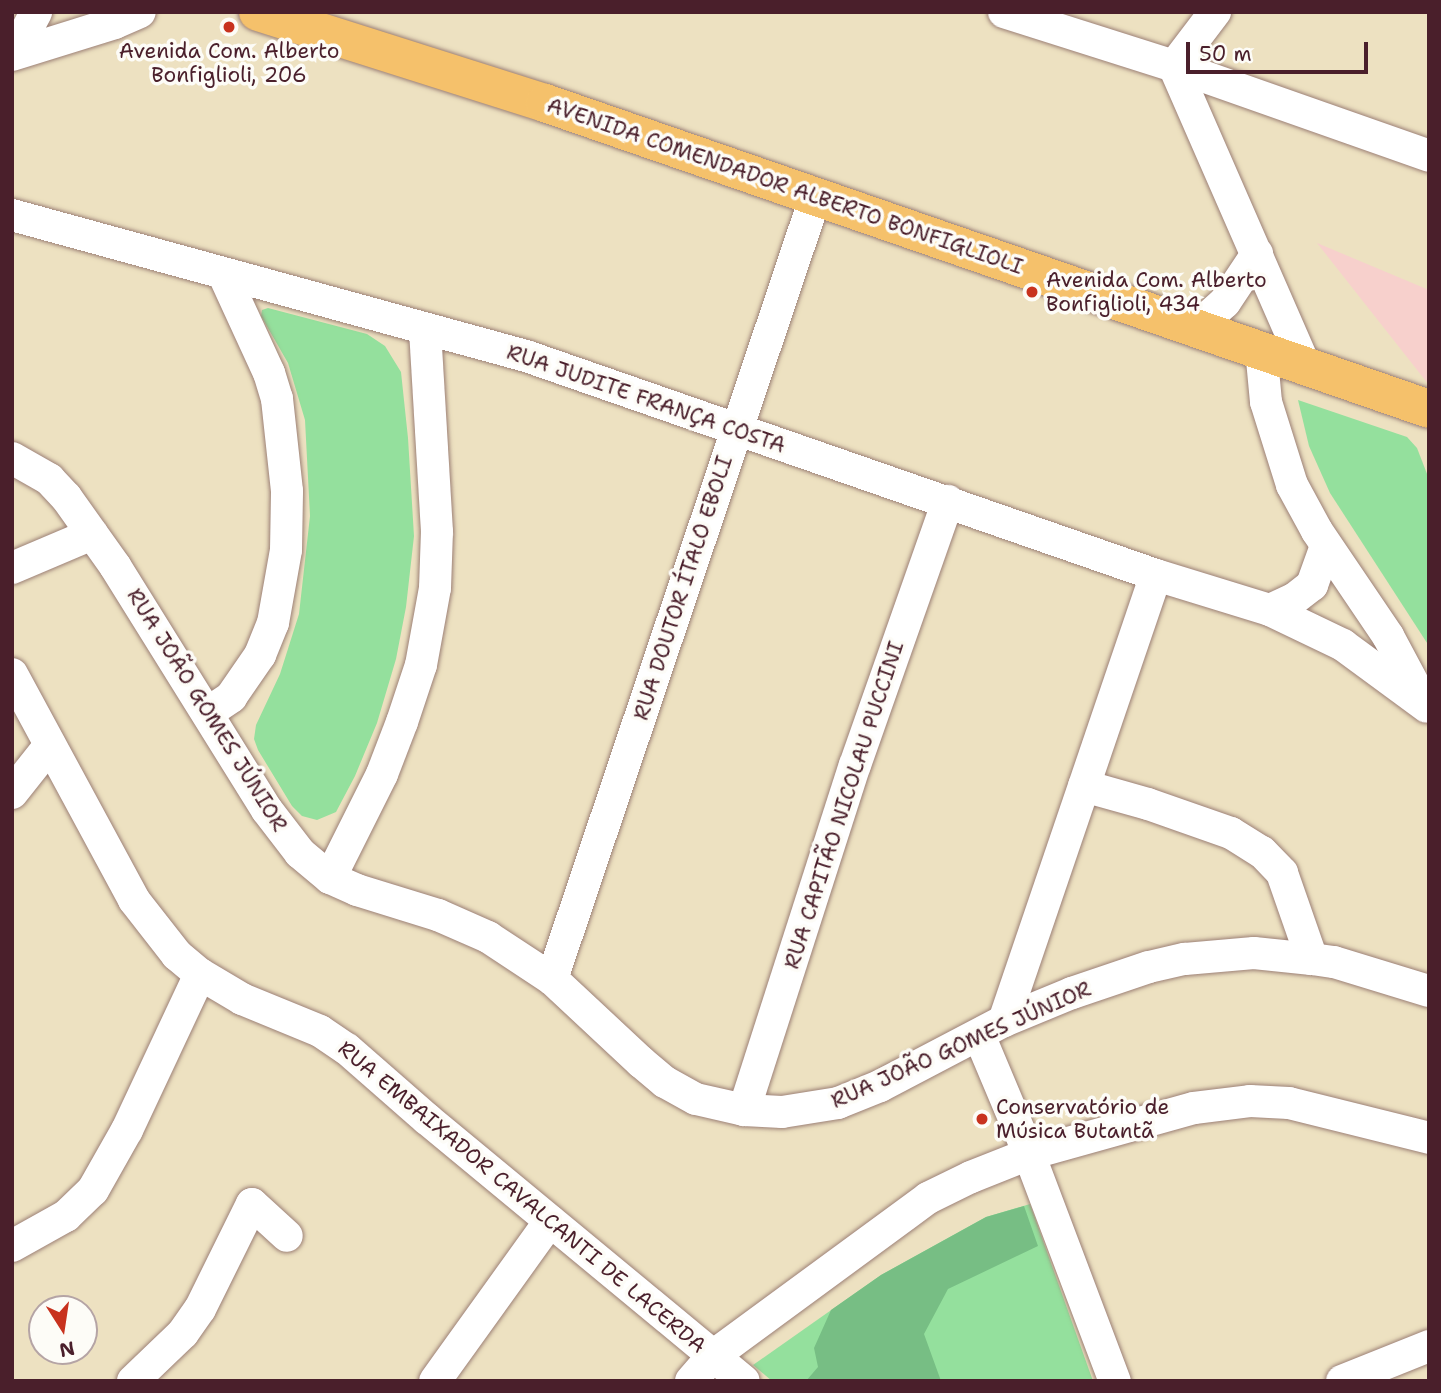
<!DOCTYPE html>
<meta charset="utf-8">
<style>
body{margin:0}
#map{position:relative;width:1441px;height:1393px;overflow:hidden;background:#ede1c1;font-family:"Shantell Sans",sans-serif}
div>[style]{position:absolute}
.built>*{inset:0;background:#f7d0cc}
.green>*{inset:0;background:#94e09d}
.forest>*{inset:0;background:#77be84}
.roads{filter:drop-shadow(0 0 2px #9c8076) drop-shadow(0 0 2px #9c8076)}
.minor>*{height:32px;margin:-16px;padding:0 16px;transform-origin:16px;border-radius:16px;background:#fff}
.major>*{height:38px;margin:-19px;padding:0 19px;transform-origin:19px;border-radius:19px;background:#f5c16b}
.dots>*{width:19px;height:19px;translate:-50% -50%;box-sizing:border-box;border:4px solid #fdfcf7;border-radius:50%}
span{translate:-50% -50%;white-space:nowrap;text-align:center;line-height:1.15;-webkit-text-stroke:7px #fdfcf7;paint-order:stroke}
.poi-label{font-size:21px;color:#4a1f2b}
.left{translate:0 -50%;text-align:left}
.street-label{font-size:21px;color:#4a1f2b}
.frame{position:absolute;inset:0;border:14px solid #4a1f2b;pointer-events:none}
.north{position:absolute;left:28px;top:1295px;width:70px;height:70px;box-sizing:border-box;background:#fdfcf7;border:2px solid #b5a4a5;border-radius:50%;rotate:168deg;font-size:19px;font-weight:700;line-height:28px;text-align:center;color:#4a1f2b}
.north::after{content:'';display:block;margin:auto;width:24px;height:32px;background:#c8321e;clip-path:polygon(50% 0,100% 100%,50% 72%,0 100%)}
.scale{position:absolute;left:1186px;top:42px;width:182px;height:32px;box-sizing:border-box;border:4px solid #4a1f2b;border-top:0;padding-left:9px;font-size:21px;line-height:24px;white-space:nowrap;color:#4a1f2b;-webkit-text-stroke:5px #fdfcf7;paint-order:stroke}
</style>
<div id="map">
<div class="built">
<div style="clip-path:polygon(1317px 243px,1429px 290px,1429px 385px)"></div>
</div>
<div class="green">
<div style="clip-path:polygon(268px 308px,367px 334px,385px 346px,401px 372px,408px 438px,414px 536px,406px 607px,396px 659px,377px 723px,355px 776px,336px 812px,317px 820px,302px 816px,292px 806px,258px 750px,254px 739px,256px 725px,280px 674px,299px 614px,310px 516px,305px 420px,288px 363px,261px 316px,262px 310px)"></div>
<div style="clip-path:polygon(1298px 400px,1407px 437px,1417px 448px,1429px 479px,1429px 646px,1330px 493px,1309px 446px)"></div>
<div style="clip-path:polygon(1030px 1204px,1093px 1381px,772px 1381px,753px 1365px,881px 1275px,986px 1217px)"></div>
</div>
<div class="forest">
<div style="clip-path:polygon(1024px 1206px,1038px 1246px,948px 1289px,924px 1334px,941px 1381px,806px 1381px,818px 1367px,814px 1348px,831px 1310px,881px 1275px,986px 1217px)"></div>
</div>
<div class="roads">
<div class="minor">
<div style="left:1004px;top:12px;width:178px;rotate:17.6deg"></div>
<div style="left:1174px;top:66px;width:270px;rotate:19.4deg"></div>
<div style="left:12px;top:47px;width:17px;rotate:-45deg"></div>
<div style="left:24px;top:35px;width:26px;rotate:-62deg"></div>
<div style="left:12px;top:55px;width:108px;rotate:-17.3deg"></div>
<div style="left:115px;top:23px;width:27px;rotate:-24deg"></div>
<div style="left:1174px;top:66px;width:324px;rotate:66.4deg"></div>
<div style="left:1174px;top:66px;width:68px;rotate:-52.8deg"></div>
<div style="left:12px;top:215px;width:533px;rotate:15.34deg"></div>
<div style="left:526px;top:356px;width:667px;rotate:19.17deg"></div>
<div style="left:1156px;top:575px;width:119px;rotate:17.1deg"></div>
<div style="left:1270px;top:610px;width:81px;rotate:25.6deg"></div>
<div style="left:1343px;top:645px;width:104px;rotate:36.4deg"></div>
<div style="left:1195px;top:329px;width:40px;rotate:-42deg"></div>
<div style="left:1225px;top:302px;width:58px;rotate:-56.3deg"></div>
<div style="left:1261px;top:349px;width:53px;rotate:84.6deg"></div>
<div style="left:1266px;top:402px;width:87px;rotate:72.6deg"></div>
<div style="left:1292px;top:485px;width:52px;rotate:61.5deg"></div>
<div style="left:1317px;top:531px;width:127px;rotate:55.9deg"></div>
<div style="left:1388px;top:636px;width:68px;rotate:61.9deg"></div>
<div style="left:12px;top:458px;width:43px;rotate:29.6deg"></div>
<div style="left:49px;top:479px;width:25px;rotate:47deg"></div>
<div style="left:66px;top:497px;width:85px;rotate:54.6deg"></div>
<div style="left:115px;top:566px;width:287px;rotate:58.1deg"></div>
<div style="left:267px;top:810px;width:54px;rotate:52.5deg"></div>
<div style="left:300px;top:853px;width:39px;rotate:40deg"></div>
<div style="left:330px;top:878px;width:30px;rotate:24deg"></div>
<div style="left:357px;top:890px;width:85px;rotate:17.2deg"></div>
<div style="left:438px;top:915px;width:55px;rotate:23.7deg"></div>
<div style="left:488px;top:937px;width:77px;rotate:33.3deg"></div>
<div style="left:552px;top:979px;width:122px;rotate:43deg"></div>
<div style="left:641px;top:1062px;width:31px;rotate:40deg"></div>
<div style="left:665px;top:1082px;width:35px;rotate:29deg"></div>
<div style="left:696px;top:1099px;width:49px;rotate:12.9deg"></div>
<div style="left:744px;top:1110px;width:38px;rotate:3deg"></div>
<div style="left:782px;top:1112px;width:57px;rotate:-9.1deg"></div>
<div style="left:838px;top:1103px;width:45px;rotate:-22deg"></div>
<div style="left:880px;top:1086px;width:140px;rotate:-27.7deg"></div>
<div style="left:1004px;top:1021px;width:74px;rotate:-22.4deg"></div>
<div style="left:1072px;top:993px;width:81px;rotate:-18.7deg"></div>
<div style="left:1149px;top:967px;width:37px;rotate:-13deg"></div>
<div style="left:1185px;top:959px;width:69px;rotate:-5deg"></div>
<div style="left:1254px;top:953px;width:58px;rotate:5.9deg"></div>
<div style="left:1312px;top:959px;width:22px;rotate:8deg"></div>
<div style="left:1334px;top:962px;width:99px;rotate:17deg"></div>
<div style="left:12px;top:568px;width:87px;rotate:-23deg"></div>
<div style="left:1270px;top:610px;width:26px;rotate:-25deg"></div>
<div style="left:1294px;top:599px;width:23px;rotate:-38deg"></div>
<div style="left:1312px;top:585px;width:41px;rotate:-70.3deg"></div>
<div style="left:12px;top:674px;width:257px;rotate:61.6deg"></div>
<div style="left:134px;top:900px;width:70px;rotate:52deg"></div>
<div style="left:177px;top:955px;width:30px;rotate:40deg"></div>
<div style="left:200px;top:974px;width:49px;rotate:30.8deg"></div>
<div style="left:242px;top:999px;width:84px;rotate:22.3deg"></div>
<div style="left:320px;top:1031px;width:32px;rotate:34deg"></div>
<div style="left:347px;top:1049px;width:106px;rotate:41.2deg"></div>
<div style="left:427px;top:1119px;width:411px;rotate:39.6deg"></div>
<div style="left:209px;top:712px;width:27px;rotate:-34deg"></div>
<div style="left:231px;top:697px;width:51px;rotate:-55.4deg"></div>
<div style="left:260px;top:655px;width:35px;rotate:-68deg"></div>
<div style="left:273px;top:623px;width:74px;rotate:-79.9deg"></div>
<div style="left:286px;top:550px;width:59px;rotate:-89deg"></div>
<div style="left:287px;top:491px;width:93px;rotate:-96.2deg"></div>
<div style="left:277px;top:399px;width:27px;rotate:-107deg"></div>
<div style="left:269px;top:373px;width:108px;rotate:-114.7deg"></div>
<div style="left:1084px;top:786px;width:66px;rotate:15.7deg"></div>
<div style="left:1148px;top:804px;width:88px;rotate:19.3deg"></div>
<div style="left:1231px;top:833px;width:36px;rotate:32deg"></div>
<div style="left:1262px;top:852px;width:29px;rotate:46deg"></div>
<div style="left:1282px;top:873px;width:91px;rotate:70.8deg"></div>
<div style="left:12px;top:793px;width:61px;rotate:-51.6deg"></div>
<div style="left:330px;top:878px;width:116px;rotate:-63.4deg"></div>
<div style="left:382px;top:774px;width:56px;rotate:-69deg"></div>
<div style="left:402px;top:722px;width:60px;rotate:-71.6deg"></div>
<div style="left:421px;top:665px;width:78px;rotate:-79.7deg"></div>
<div style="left:435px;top:588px;width:56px;rotate:-88deg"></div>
<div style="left:437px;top:532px;width:203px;rotate:-93.4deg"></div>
<div style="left:552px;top:979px;width:824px;rotate:-71.39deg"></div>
<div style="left:1004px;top:1021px;width:471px;rotate:-71.2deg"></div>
<div style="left:979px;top:1035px;width:129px;rotate:67.2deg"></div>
<div style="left:1029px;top:1154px;width:243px;rotate:69.3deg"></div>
<div style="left:744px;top:1110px;width:362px;rotate:-72.2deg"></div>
<div style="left:855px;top:765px;width:280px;rotate:-70.6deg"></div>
<div style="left:12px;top:1246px;width:62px;rotate:-29.1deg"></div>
<div style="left:66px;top:1216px;width:37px;rotate:-44deg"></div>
<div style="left:93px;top:1190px;width:69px;rotate:-60.5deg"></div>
<div style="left:127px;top:1130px;width:172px;rotate:-64.9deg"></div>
<div style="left:133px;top:1381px;width:69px;rotate:-43.8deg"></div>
<div style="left:183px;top:1333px;width:29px;rotate:-55deg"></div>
<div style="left:200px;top:1309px;width:117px;rotate:-63.7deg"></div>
<div style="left:252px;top:1204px;width:47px;rotate:42.4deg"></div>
<div style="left:435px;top:1381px;width:197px;rotate:-54.3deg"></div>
<div style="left:691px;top:1381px;width:33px;rotate:-49deg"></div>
<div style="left:713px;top:1356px;width:267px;rotate:-36.3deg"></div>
<div style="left:928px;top:1198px;width:48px;rotate:-26deg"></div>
<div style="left:971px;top:1177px;width:62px;rotate:-21.6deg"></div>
<div style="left:1029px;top:1154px;width:171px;rotate:-15.6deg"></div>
<div style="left:1194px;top:1108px;width:56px;rotate:-7.1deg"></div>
<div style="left:1250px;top:1101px;width:39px;rotate:3deg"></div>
<div style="left:1289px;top:1103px;width:144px;rotate:14deg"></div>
<div style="left:1342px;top:1381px;width:94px;rotate:-21.9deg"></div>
</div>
<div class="major">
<div style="left:258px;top:12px;width:301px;rotate:17.6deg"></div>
<div style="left:545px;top:103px;width:935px;rotate:19.09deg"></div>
</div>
</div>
<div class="dots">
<div style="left:229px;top:27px;background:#c8321e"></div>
<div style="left:1032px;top:292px;background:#c8321e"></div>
<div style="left:982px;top:1119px;background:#c8321e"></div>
</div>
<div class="poi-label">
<span style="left:229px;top:63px">Avenida Com. Alberto<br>Bonfiglioli, 206</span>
<span class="left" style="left:1046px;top:292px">Avenida Com. Alberto<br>Bonfiglioli, 434</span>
<span class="left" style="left:996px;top:1119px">Conservatório de<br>Música Butantã</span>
</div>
<div class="street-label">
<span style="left:785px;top:186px;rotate:19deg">AVENIDA COMENDADOR ALBERTO BONFIGLIOLI</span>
<span style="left:646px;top:399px;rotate:19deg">RUA JUDITE FRANÇA COSTA</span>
<span style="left:683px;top:588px;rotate:-72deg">RUA DOUTOR ÍTALO EBOLI</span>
<span style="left:207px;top:710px;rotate:58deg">RUA JOÃO GOMES JÚNIOR</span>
<span style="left:844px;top:805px;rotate:-72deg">RUA CAPITÃO NICOLAU PUCCINI</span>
<span style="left:961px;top:1045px;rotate:-24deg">RUA JOÃO GOMES JÚNIOR</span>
<span style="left:522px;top:1197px;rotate:40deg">RUA EMBAIXADOR CAVALCANTI DE LACERDA</span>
</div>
<div class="frame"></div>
<div class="north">N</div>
<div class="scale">50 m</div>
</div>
